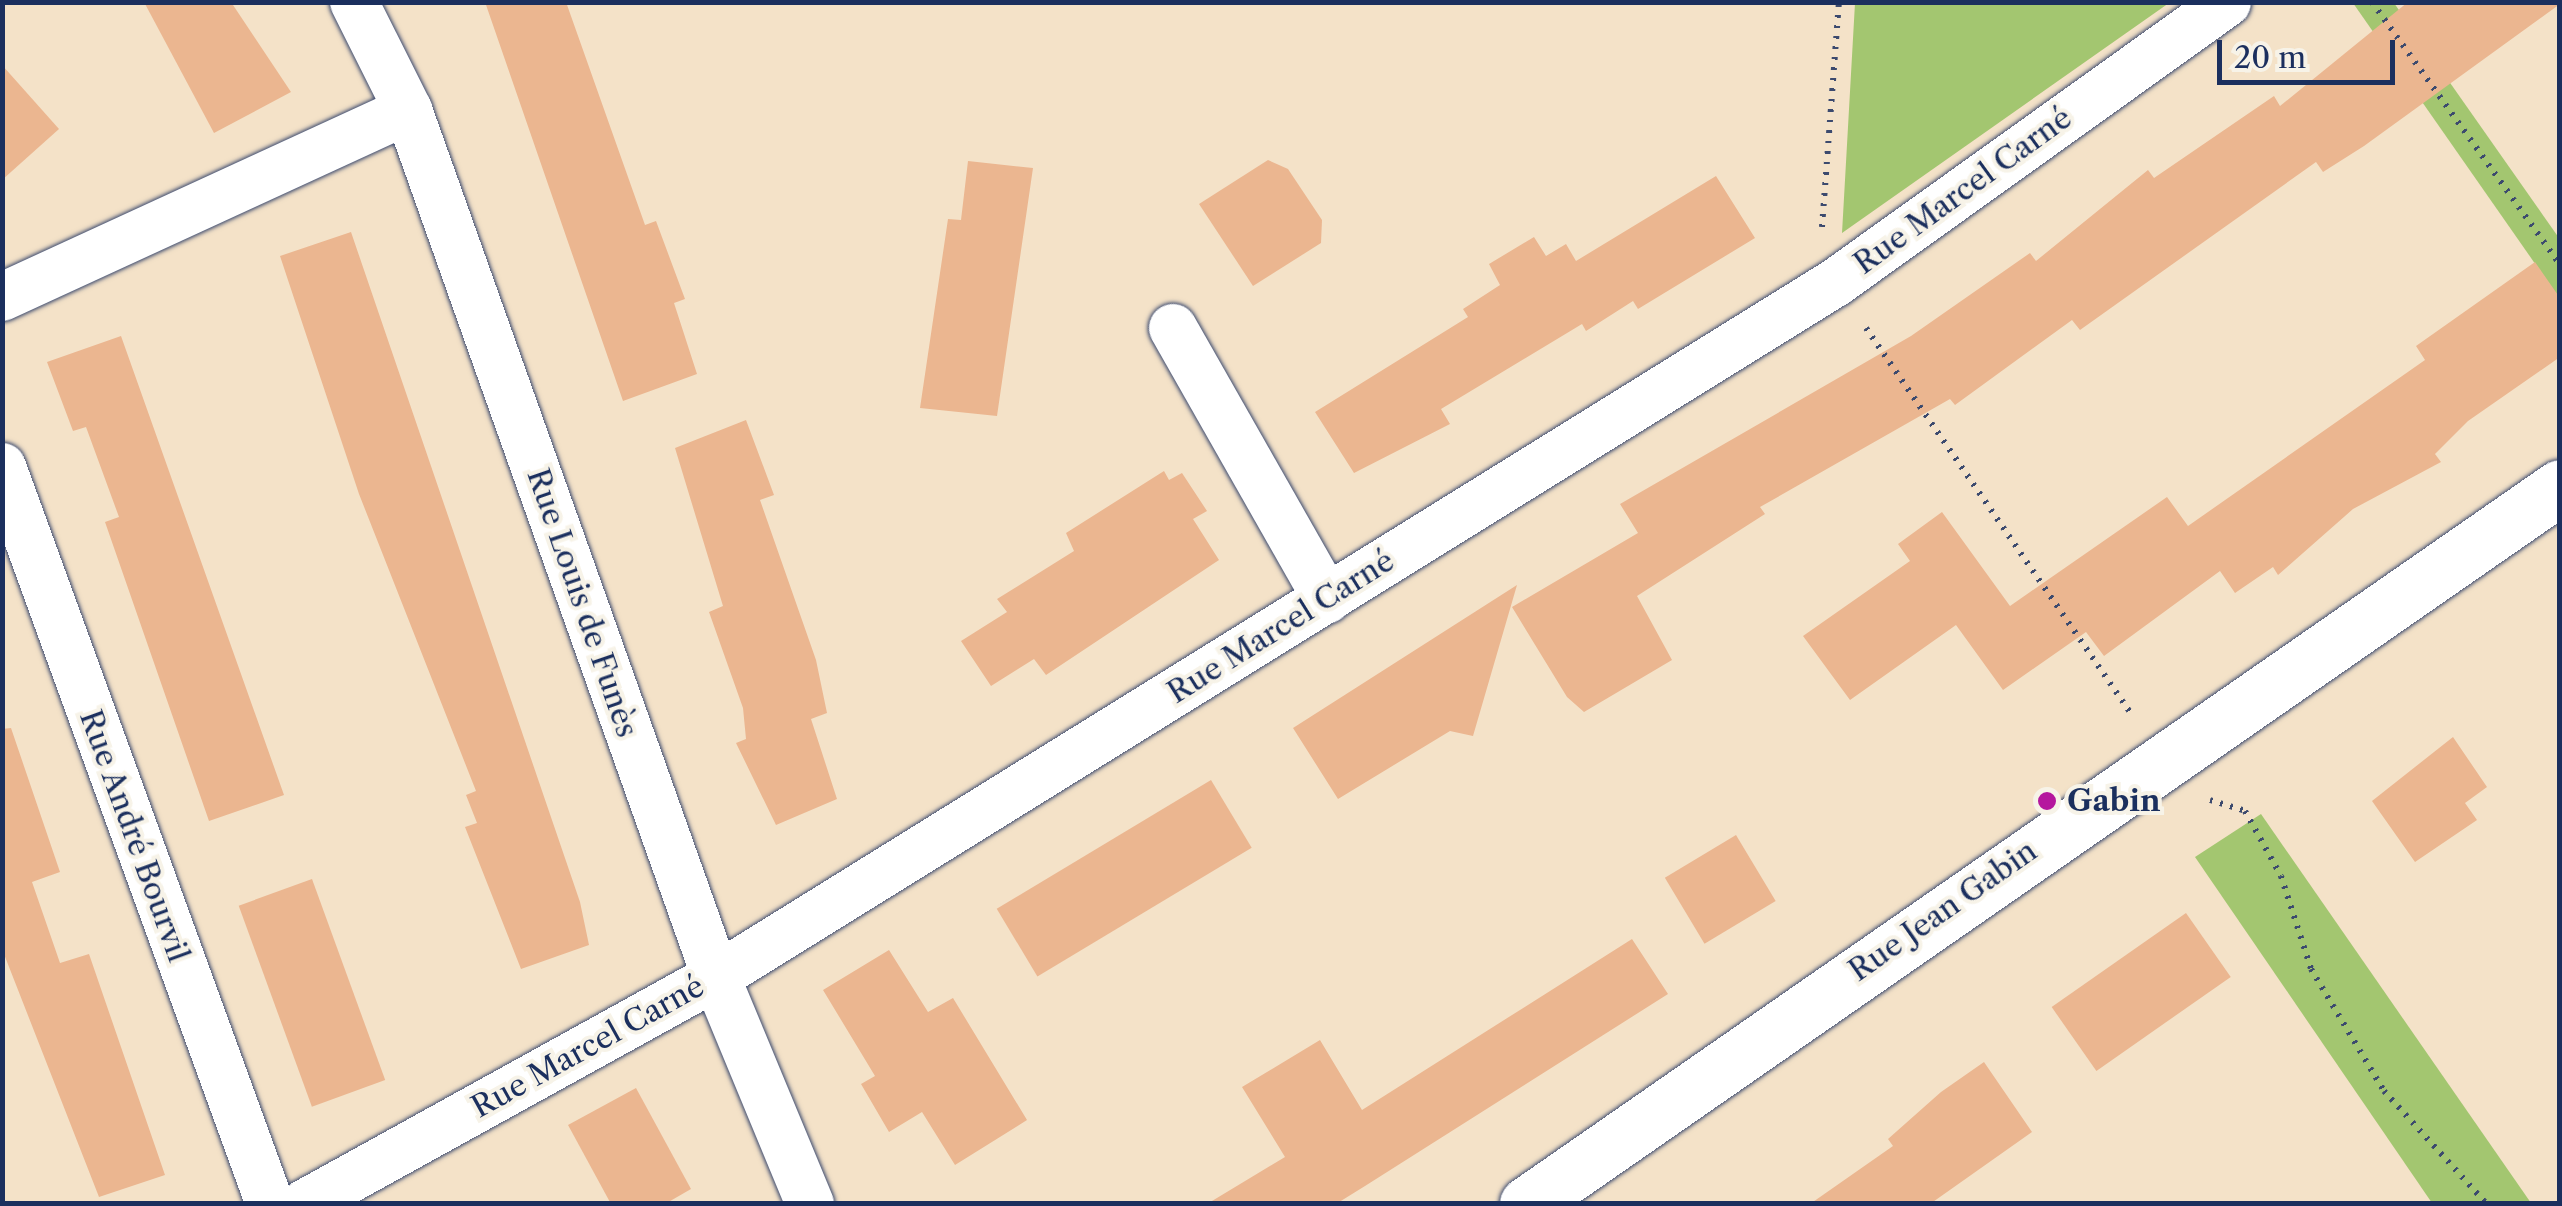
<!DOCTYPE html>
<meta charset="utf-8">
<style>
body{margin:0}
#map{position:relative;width:2562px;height:1206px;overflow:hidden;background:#f4e2c8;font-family:"Libre Caslon Text",serif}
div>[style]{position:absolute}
.green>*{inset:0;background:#a3c670}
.building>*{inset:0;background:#ebb690;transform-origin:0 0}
.path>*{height:6px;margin-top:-3px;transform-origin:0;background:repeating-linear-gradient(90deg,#3c4a6e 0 2.5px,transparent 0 10.5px)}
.roads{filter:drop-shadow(0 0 2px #3c4a6e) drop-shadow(0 0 2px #3c4a6e)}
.minor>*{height:48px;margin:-24px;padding:0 24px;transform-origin:24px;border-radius:24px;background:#fff}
.tertiary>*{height:55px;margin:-27.5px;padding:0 27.5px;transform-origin:27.5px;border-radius:27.5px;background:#fff}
.dots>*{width:28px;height:28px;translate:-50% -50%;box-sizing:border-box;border:5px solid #f7f3e8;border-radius:50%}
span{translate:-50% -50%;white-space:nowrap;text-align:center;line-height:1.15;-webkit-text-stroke:8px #f7f3e8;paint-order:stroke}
.street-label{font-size:30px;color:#1b2f5e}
.poi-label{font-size:30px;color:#1b2f5e;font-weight:700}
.left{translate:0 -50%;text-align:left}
.frame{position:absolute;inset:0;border:5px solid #1b2f5e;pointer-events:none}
.scale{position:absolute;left:2217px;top:40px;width:178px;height:45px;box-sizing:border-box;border:5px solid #1b2f5e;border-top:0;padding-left:12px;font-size:30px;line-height:35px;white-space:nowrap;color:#1b2f5e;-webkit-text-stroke:8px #f7f3e8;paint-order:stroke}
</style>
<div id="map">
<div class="green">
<div style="clip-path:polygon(1855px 3px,1855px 2px,2169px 3px,1842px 233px)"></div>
<div style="clip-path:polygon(2353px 3px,2394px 3px,2559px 238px,2559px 298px)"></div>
<div style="clip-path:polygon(2261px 814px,2531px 1203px,2432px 1203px,2195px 857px)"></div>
</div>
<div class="building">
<div style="clip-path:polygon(144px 2px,231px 2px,291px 92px,214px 133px)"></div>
<div style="clip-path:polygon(485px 2px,566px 2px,645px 225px,656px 221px,685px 299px,674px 303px,697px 374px,623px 401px)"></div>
<div style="clip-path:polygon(2408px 2px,2560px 4px,2364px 146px,2323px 172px,2316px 162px,2080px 330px,2072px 320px,1955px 405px,1950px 399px,1760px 507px,1765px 514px,1637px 596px,1672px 660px,1584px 712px,1567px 697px,1512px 607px,1638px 533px,1620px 504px,1911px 336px,2030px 253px,2036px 261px,2148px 170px,2154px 178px,2274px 96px,2280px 106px)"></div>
<div style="clip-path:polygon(2px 65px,59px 129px,2px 180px)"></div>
<div style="clip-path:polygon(1268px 160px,1288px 169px,1322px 220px,1321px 243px,1253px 286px,1199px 204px)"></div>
<div style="clip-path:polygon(968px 161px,1033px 168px,997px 416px,920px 408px,948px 219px,961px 220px)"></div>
<div style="clip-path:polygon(1716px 176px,1755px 238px,1638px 309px,1633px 301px,1586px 331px,1582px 324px,1441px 409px,1450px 424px,1354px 473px,1315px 412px,1468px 317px,1463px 309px,1500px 285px,1489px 264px,1534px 237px,1546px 256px,1566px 244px,1576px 261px)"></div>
<div style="clip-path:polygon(351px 232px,580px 902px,589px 945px,521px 969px,465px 827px,477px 823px,466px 795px,476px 791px,359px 494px,280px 256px)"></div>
<div style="clip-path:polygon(2535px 262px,2560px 298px,2560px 357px,2468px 421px,2435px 454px,2441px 462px,2353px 509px,2278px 575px,2273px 567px,2235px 593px,2220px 571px,2104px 656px,2086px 632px,2003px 690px,1956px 625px,1850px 700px,1803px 636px,1910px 561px,1898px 544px,1942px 512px,2010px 606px,2167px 497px,2188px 526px,2425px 360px,2416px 346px)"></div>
<div style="clip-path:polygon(121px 336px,284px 795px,209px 821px,105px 522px,119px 517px,86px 427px,73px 431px,47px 362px)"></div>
<div style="clip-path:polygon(746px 420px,774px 495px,760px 500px,816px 660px,827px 713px,811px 719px,837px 799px,776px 825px,736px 743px,746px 739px,743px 708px,709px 612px,723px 606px,675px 448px)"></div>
<div style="clip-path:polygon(1164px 471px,1169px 480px,1182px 473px,1207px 511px,1193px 519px,1219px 560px,1046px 675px,1034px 659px,991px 686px,961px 641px,1007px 612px,997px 599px,1074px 551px,1066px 533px)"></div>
<div style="clip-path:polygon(1517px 585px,1473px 736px,1450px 731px,1338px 799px,1293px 728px)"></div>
<div style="clip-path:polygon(11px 728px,60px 872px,32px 882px,60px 963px,89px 954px,165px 1175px,99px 1197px,2px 949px,2px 729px)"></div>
<div style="clip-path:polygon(2453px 737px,2487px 787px,2465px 803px,2477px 820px,2415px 862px,2372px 801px)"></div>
<div style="left:1211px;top:780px;width:79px;height:250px;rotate:59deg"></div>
<div style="left:1736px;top:835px;width:77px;height:83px;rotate:59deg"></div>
<div style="left:312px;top:879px;width:214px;height:78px;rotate:70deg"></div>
<div style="left:2186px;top:913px;width:78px;height:164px;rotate:55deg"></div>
<div style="clip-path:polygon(1632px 939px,1668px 994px,1365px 1186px,1336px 1204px,1207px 1204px,1285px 1157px,1242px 1087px,1320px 1040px,1362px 1110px)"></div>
<div style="clip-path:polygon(889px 950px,928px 1012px,953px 998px,1027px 1120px,955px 1165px,922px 1112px,889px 1132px,861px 1084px,875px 1076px,823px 990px)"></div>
<div style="clip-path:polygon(1984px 1062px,2032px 1132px,1930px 1204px,1810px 1204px,1893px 1146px,1888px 1139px,1941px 1092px)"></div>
<div style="clip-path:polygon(636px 1088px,691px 1189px,665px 1204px,611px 1204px,568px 1125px)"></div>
</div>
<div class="path">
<div style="left:2372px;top:2px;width:323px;rotate:54.4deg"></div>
<div style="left:1822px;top:227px;width:226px;rotate:-85.7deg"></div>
<div style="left:1866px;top:328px;width:467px;rotate:55.5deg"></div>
<div style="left:2210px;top:800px;width:37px;rotate:17deg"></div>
<div style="left:2245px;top:811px;width:74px;rotate:61deg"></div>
<div style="left:2281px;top:876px;width:98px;rotate:72.1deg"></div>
<div style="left:2311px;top:969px;width:142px;rotate:59.1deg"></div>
<div style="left:2384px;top:1091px;width:153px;rotate:47.7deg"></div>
</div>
<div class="roads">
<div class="minor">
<div style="left:354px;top:2px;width:121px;rotate:63.4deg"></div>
<div style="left:408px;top:110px;width:920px;rotate:70.44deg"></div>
<div style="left:716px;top:977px;width:246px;rotate:67.5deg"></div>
<div style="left:2px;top:297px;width:447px;rotate:-24.7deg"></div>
<div style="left:1173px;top:328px;width:312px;rotate:60.4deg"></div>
<div style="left:2px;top:467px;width:784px;rotate:70.02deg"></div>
<div style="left:304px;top:1204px;width:470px;rotate:-28.9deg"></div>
<div style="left:716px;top:977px;width:1317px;rotate:-31.81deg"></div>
<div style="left:1835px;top:283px;width:482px;rotate:-35.6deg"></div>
</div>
<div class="tertiary">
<div style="left:1527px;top:1204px;width:1257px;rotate:-34.76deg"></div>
</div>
</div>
<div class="dots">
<div style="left:2047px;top:801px;background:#b5179e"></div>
</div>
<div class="street-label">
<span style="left:1963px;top:191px;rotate:-36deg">Rue Marcel Carné</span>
<span style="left:582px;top:603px;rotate:71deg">Rue Louis de Funès</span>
<span style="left:1281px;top:627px;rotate:-32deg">Rue Marcel Carné</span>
<span style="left:134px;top:836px;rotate:70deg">Rue André Bourvil</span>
<span style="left:1943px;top:911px;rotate:-35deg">Rue Jean Gabin</span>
<span style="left:588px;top:1047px;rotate:-29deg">Rue Marcel Carné</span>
</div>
<div class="poi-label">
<span class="left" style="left:2067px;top:801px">Gabin</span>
</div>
<div class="frame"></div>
<div class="scale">20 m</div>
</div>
